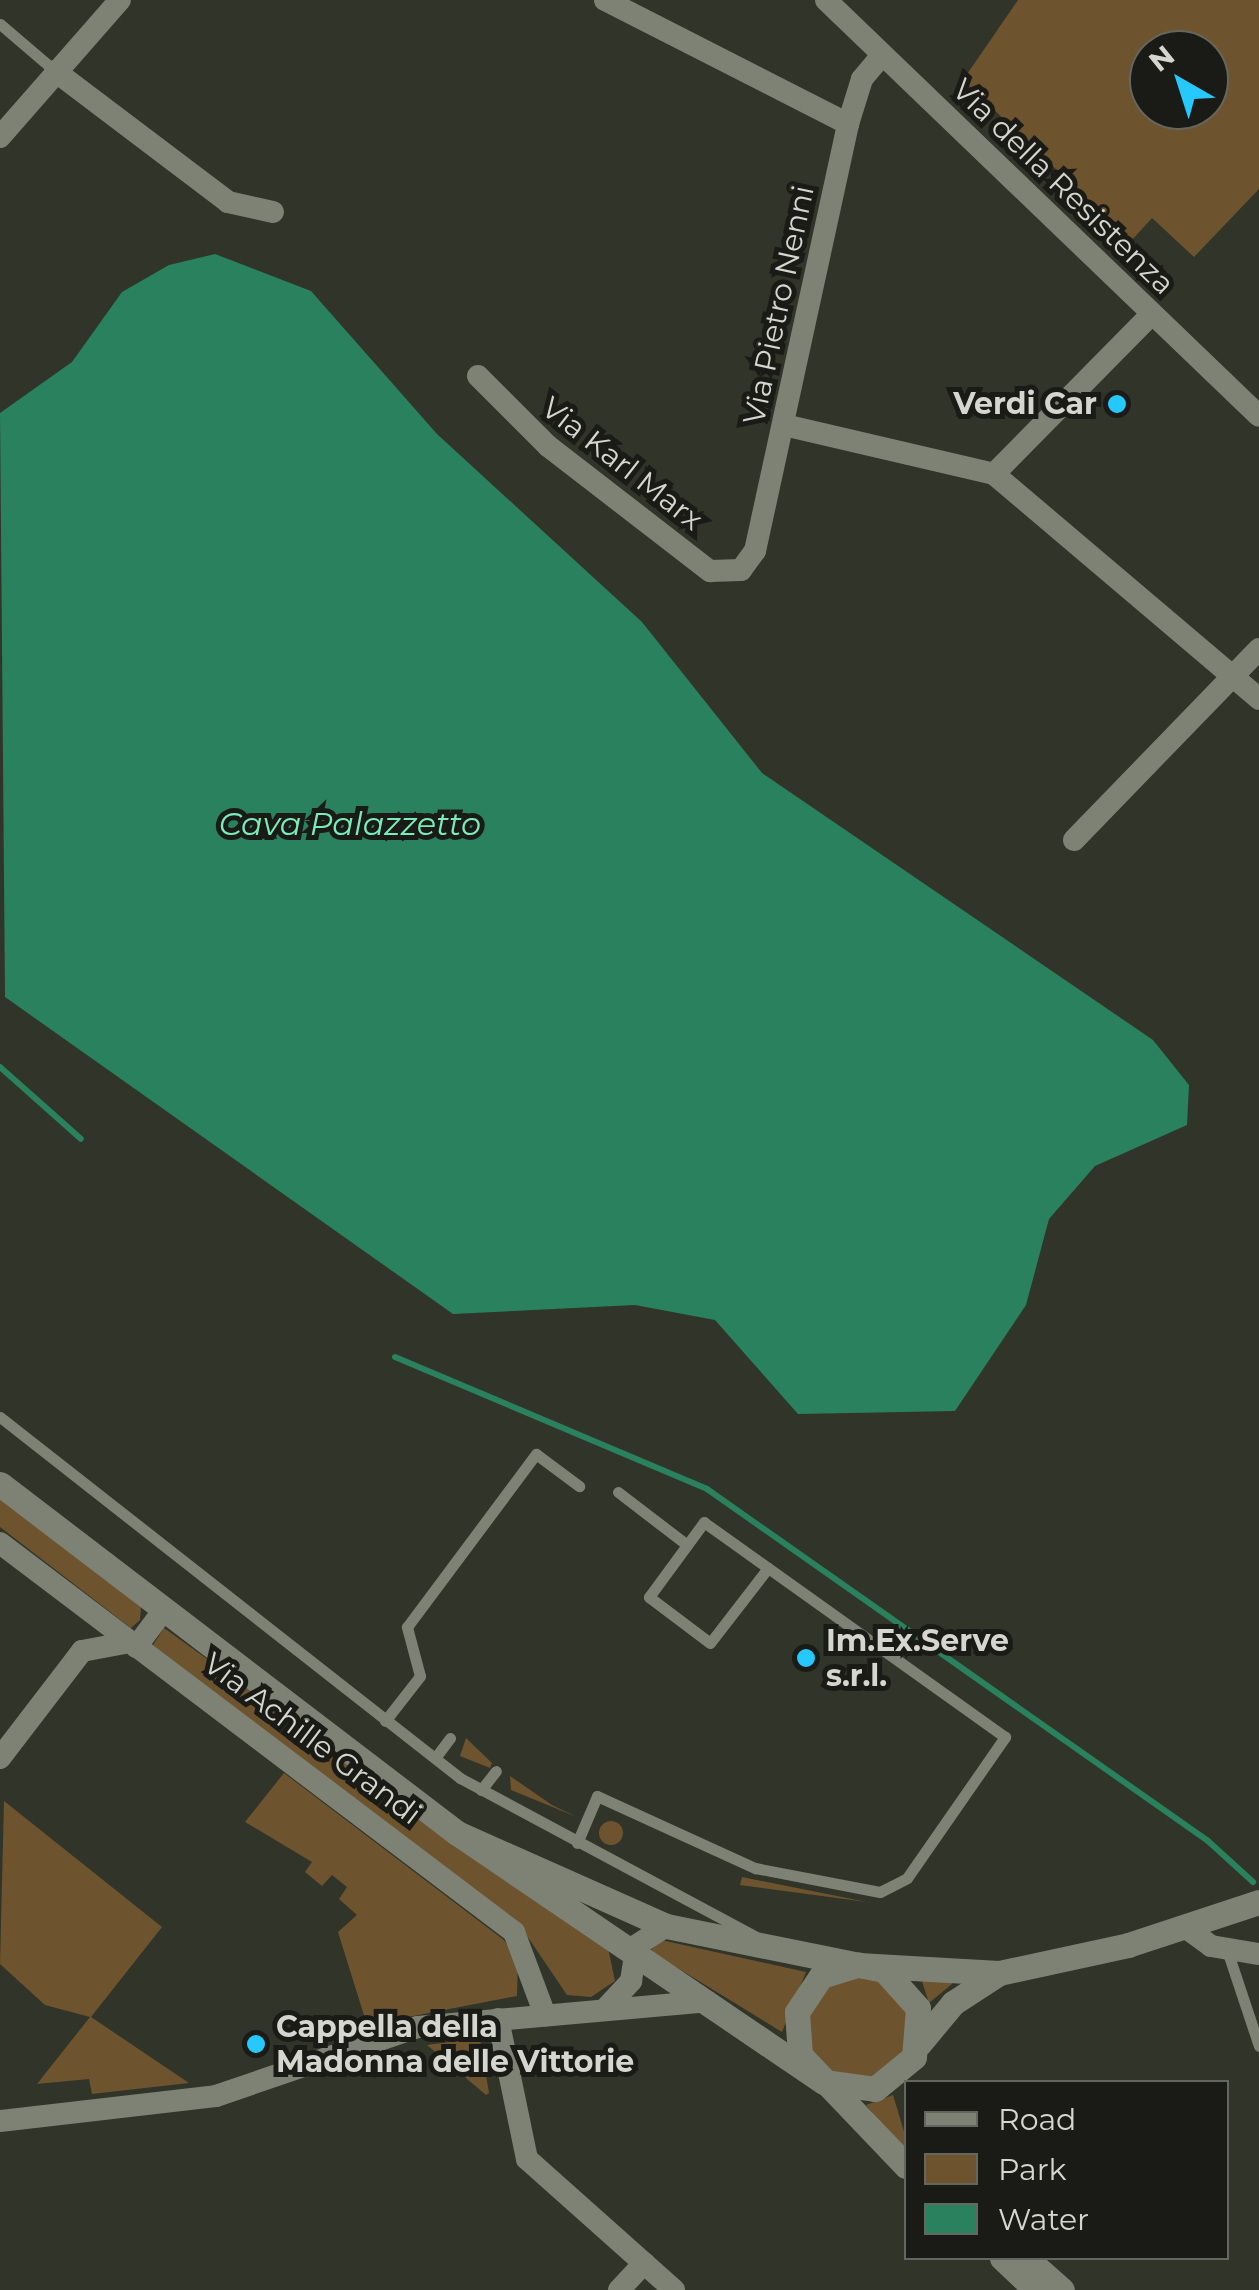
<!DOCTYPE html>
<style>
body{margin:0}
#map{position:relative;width:1259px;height:2290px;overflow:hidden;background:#313429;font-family:Montserrat,sans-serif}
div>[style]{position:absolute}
.green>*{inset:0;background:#6d542e}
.round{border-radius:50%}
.water>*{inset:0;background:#29815e}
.stream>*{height:6px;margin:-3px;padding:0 3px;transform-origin:3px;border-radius:3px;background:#29815e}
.lane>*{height:11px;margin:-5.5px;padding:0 5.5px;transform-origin:5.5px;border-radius:5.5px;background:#7e8275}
.street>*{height:22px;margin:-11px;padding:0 11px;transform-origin:11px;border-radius:11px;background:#7e8275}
.secondary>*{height:25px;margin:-12.5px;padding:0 12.5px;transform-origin:12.5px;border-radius:12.5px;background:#7e8275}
.dots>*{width:28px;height:28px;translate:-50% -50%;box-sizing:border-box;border:5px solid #1a1b16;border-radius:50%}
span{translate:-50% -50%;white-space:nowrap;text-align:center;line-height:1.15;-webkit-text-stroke:10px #1a1b16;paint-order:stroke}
.street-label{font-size:30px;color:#d4d6cf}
.poi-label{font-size:30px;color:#d4d6cf;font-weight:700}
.right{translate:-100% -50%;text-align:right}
.left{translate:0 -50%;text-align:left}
.water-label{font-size:32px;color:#78edb9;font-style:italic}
.legend{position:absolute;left:904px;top:2080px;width:325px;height:180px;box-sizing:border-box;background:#1a1b16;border:2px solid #646660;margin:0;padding:12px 18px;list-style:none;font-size:30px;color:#d4d6cf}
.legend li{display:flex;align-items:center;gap:20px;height:50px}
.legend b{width:50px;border:2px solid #646660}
.north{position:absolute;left:1129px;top:30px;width:100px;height:100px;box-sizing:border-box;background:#1a1b16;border:2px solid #646660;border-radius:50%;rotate:321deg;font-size:28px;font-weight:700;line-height:40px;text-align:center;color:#d4d6cf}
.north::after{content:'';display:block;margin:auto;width:35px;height:45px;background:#25c9fe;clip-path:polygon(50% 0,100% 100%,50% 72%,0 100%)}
</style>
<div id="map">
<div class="green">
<div style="clip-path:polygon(evenodd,1018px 0,1259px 0,1259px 189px,1194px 257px,1152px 218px,1131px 241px,963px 80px,1018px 0,1149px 50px,1209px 50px,1209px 110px,1149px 110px,1149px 50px)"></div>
<div style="clip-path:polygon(0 1495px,141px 1607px,140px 1620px,131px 1628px,0 1527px)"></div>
<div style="clip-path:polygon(164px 1628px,608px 1948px,615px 1981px,591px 1997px,567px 1995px,521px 1927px,153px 1645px)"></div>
<div style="clip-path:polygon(466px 1738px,492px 1763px,490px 1768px,460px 1756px)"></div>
<div style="clip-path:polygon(284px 1773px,504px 1940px,518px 1961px,517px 1996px,367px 2025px,338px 1932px,357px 1915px,339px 1899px,347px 1887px,332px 1875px,322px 1886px,305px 1872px,312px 1862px,245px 1822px)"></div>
<div style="clip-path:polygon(510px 1776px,552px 1805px,577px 1817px,511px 1790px)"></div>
<div style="clip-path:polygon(4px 1801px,162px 1927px,91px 2017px,189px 2083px,92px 2094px,89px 2079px,37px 2084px,90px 2017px,45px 2005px,0 1964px)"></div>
<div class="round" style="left:599px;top:1821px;width:24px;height:24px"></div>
<div style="clip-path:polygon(742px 1877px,867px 1902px,740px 1885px)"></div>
<div style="clip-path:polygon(661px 1940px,806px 1972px,782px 2032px,650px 1951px)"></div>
<div class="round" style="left:807px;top:1977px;width:102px;height:102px"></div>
<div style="clip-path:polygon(921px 1978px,952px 1982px,952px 1984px,929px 2003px)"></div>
<div style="clip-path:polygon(480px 2038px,489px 2093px,486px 2095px,427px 2045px)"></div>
<div style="clip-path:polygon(893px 2095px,906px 2138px,906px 2153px,866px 2105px)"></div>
</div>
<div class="water">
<div style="clip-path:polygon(215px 254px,311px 291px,437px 434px,642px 622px,762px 773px,1153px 1040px,1189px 1085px,1187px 1125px,1095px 1166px,1049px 1219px,1026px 1305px,955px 1411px,798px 1414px,715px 1320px,635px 1305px,453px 1314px,5px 997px,0 413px,72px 362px,122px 292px,169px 265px)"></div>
</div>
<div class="stream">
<div style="left:0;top:1067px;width:108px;rotate:41.6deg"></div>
<div style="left:395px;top:1357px;width:339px;rotate:22.9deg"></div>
<div style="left:707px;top:1489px;width:612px;rotate:35.09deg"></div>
<div style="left:1208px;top:1841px;width:61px;rotate:42.3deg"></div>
</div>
<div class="lane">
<div style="left:0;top:24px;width:72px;rotate:40.5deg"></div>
<div style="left:0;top:1417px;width:585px;rotate:38.12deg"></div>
<div style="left:460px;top:1778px;width:335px;rotate:28.2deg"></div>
<div style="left:618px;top:1492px;width:87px;rotate:37.5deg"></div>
<div style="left:385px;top:1721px;width:57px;rotate:-52.1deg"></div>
<div style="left:420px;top:1676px;width:51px;rotate:-104.9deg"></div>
<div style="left:407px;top:1627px;width:216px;rotate:-53.3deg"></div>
<div style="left:536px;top:1454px;width:54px;rotate:36.7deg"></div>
<div style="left:435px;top:1758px;width:25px;rotate:-53deg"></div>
<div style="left:481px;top:1790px;width:24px;rotate:-52deg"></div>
<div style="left:577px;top:1843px;width:51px;rotate:-66.9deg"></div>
<div style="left:597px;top:1796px;width:174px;rotate:24.5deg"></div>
<div style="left:755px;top:1868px;width:127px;rotate:10.9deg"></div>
<div style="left:880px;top:1892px;width:30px;rotate:-27deg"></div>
<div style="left:907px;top:1878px;width:172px;rotate:-55.2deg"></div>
<div style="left:1005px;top:1737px;width:370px;rotate:-144.5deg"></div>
<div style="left:704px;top:1522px;width:93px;rotate:126.3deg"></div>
<div style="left:649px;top:1597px;width:76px;rotate:37deg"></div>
<div style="left:710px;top:1643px;width:95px;rotate:-52.3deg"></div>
<div style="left:1227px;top:1950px;width:101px;rotate:71.6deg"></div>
</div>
<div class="street">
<div style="left:605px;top:0;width:273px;rotate:27deg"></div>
<div style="left:826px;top:0;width:600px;rotate:43.85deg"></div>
<div style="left:55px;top:71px;width:217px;rotate:37.1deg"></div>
<div style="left:228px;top:202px;width:46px;rotate:12.5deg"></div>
<div style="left:0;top:137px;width:182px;rotate:-48.8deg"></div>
<div style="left:478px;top:376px;width:99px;rotate:45deg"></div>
<div style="left:548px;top:446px;width:205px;rotate:37.7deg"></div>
<div style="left:710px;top:571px;width:31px;rotate:-2deg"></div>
<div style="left:741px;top:570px;width:24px;rotate:-54deg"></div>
<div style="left:755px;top:551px;width:437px;rotate:-77.7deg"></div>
<div style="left:848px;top:124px;width:47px;rotate:-72.7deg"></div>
<div style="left:862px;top:79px;width:31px;rotate:-50deg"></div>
<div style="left:784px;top:425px;width:216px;rotate:13.1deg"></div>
<div style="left:994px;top:474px;width:348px;rotate:40.3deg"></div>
<div style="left:994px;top:474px;width:225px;rotate:-45.4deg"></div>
<div style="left:1074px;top:840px;width:266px;rotate:-45.9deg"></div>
<div style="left:0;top:1543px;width:645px;rotate:37.12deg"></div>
<div style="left:514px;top:1932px;width:89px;rotate:69.5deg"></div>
<div style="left:136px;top:1647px;width:45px;rotate:-53.1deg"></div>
<div style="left:0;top:1758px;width:135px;rotate:-52.5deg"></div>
<div style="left:82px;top:1651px;width:49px;rotate:-10.6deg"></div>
<div style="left:1185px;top:1927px;width:32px;rotate:36deg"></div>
<div style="left:1211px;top:1946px;width:49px;rotate:9.5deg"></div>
<div style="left:606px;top:2008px;width:37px;rotate:-47deg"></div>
<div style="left:631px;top:1981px;width:36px;rotate:-81deg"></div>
<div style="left:637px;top:1945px;width:35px;rotate:-33deg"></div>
<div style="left:498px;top:2019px;width:143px;rotate:78.3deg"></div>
<div style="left:527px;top:2159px;width:197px;rotate:41.7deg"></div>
<div style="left:0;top:2121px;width:217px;rotate:-6.6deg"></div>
<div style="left:216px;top:2096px;width:213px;rotate:-18.9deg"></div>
<div style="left:418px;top:2027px;width:290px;rotate:-5.1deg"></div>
<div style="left:619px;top:2290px;width:37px;rotate:-47deg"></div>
</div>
<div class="secondary">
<div style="left:0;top:1484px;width:575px;rotate:37.37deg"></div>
<div style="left:457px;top:1833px;width:443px;rotate:34.2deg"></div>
<div style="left:824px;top:2082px;width:51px;rotate:7.8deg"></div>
<div style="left:875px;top:2089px;width:50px;rotate:-39.4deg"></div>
<div style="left:914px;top:2057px;width:49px;rotate:-85.3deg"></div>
<div style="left:918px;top:2008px;width:51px;rotate:-131.8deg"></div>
<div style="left:884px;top:1970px;width:222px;rotate:-168.6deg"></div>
<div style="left:666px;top:1926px;width:229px;rotate:-156deg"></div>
<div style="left:919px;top:2044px;width:53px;rotate:-50.3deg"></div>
<div style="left:953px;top:2003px;width:55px;rotate:-33.1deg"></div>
<div style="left:906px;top:2166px;width:153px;rotate:-133.7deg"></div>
<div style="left:800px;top:2055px;width:43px;rotate:-94deg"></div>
<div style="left:797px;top:2012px;width:43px;rotate:-56.3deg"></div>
<div style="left:821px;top:1976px;width:39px;rotate:-17deg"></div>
<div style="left:858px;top:1965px;width:141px;rotate:3.2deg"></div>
<div style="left:999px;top:1973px;width:132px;rotate:-12.2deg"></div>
<div style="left:1128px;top:1945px;width:138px;rotate:-18.2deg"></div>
<div style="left:1002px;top:2258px;width:47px;rotate:43.3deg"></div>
<div style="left:1026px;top:2258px;width:48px;rotate:41.6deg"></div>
</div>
<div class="dots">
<div style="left:1117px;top:404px;background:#25c9fe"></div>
<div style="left:806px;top:1658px;background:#25c9fe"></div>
<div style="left:256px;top:2044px;background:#25c9fe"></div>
</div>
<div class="street-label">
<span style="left:1063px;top:187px;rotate:44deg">Via della Resistenza</span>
<span style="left:779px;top:305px;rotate:-78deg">Via Pietro Nenni</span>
<span style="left:622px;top:464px;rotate:38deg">Via Karl Marx</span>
<span style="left:312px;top:1739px;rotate:37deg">Via Achille Grandi</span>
</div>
<div class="poi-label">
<span class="right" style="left:1097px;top:404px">Verdi Car</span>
<span class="left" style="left:826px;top:1658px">Im.Ex.Serve<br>s.r.l.</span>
<span class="left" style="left:276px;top:2044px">Cappella della<br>Madonna delle Vittorie</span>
</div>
<div class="water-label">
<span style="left:350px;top:824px">Cava Palazzetto</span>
</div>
<ul class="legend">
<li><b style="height:12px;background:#7e8275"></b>Road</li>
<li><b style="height:28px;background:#6d542e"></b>Park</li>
<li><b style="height:28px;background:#29815e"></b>Water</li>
</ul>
<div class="north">N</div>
</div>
